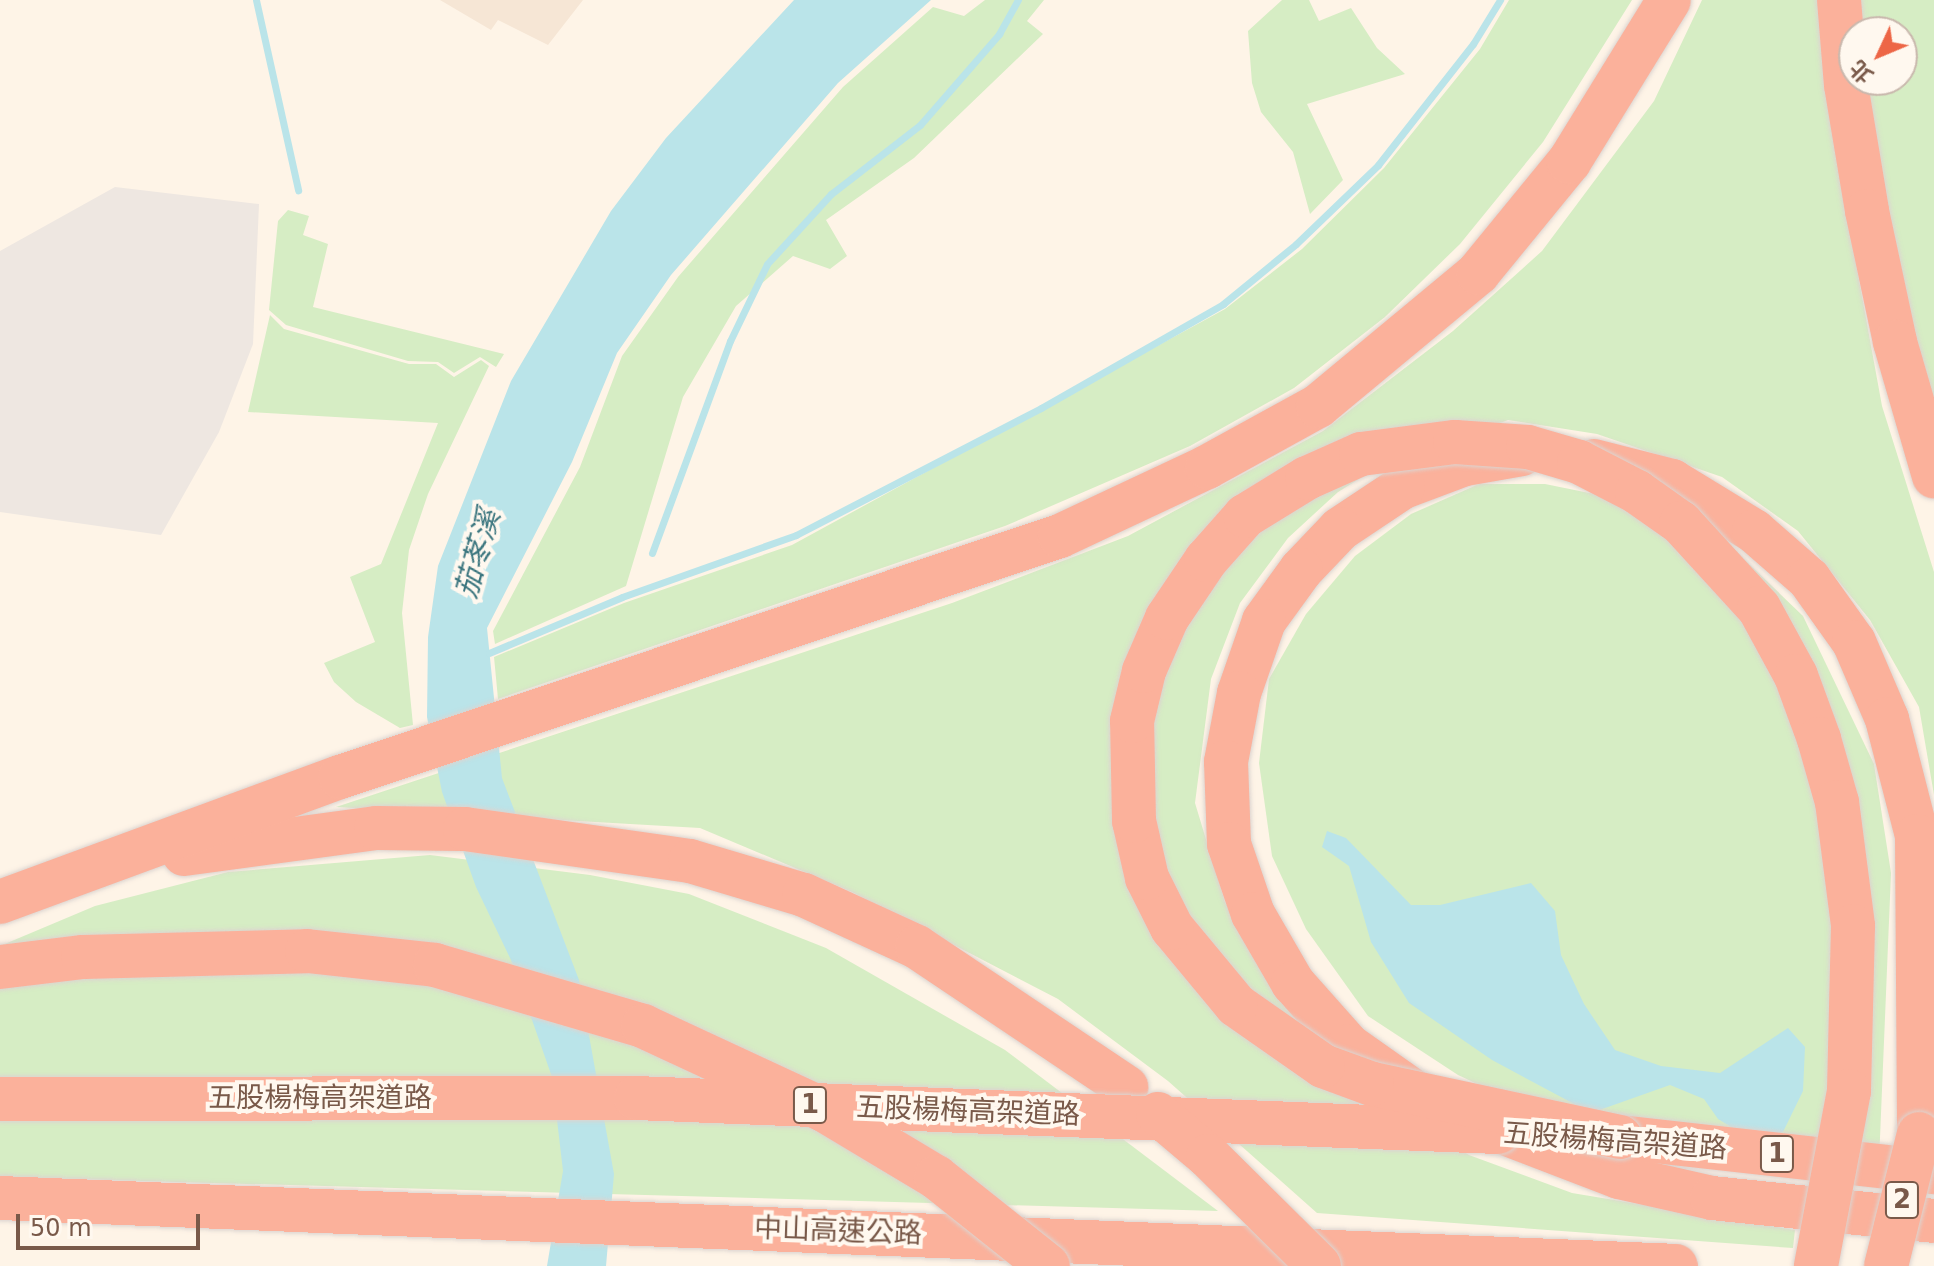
<!DOCTYPE html>
<meta charset="utf-8">
<style>
body{margin:0}
#map{position:relative;width:1934px;height:1266px;overflow:hidden;background:#fef4e7;font-family:"DejaVu Sans","Noto Sans TC",sans-serif}
div>[style]{position:absolute}
.residential>*{inset:0;background:#f6e6d5}
.industrial>*{inset:0;background:#eee7e1}
.green>*{inset:0;background:#d6edc4}
.water>*{inset:0;background:#bae4e9}
.stream>*{height:7px;margin:-3.5px;padding:0 3.5px;transform-origin:3.5px;border-radius:3.5px;background:#bae4e9}
.roads{filter:drop-shadow(0 0 2px #dcd4d0) drop-shadow(0 0 2px #dcd4d0)}
.motorway>*{height:44px;margin:-22px;padding:0 22px;transform-origin:22px;border-radius:22px;background:#fbb19b}
.bridges{filter:drop-shadow(0 0 2px #dcd4d0) drop-shadow(0 0 2px #dcd4d0)}
.motorway-bridge>*{height:44px;margin:-22px;padding:0 22px;transform-origin:22px;border-radius:22px;background:#fbb19b}
span{translate:-50% -50%;white-space:nowrap;text-align:center;line-height:1.15;-webkit-text-stroke:8px #fff8ef;paint-order:stroke}
.shield-label span{padding:2px 6px;background:#fff8ef;border:2px solid;border-radius:6px;-webkit-text-stroke-width:0}
.shield-label{font-size:26px;color:#795949;font-weight:700}
.street-label{font-size:28px;color:#795949}
.water-label{font-size:30px;color:#3c767f;font-style:italic}
.north{position:absolute;left:1838px;top:16px;width:80px;height:80px;box-sizing:border-box;background:#fff8ef;border:2px solid #c9b8ad;border-radius:50%;rotate:226deg;font-size:22px;font-weight:700;line-height:32px;text-align:center;color:#795949}
.north::after{content:'';display:block;margin:auto;width:28px;height:36px;background:#ed6646;clip-path:polygon(50% 0,100% 100%,50% 72%,0 100%)}
.scale{position:absolute;left:16px;top:1214px;width:184px;height:36px;box-sizing:border-box;border:4px solid #795949;border-top:0;padding-left:10px;font-size:24px;line-height:28px;white-space:nowrap;color:#795949;-webkit-text-stroke:6px #fff8ef;paint-order:stroke}
</style>
<div id="map">
<div class="residential">
<div style="clip-path:polygon(440px 0,583px 0,548px 45px,498px 20px,491px 30px)"></div>
</div>
<div class="industrial">
<div style="clip-path:polygon(115px 187px,259px 204px,253px 344px,219px 432px,161px 535px,0 512px,0 251px)"></div>
</div>
<div class="green">
<div style="clip-path:polygon(985px 0,1044px 0,1027px 21px,1043px 34px,914px 158px,826px 220px,847px 256px,830px 269px,793px 256px,736px 306px,683px 397px,626px 586px,495px 644px,493px 631px,580px 467px,622px 356px,678px 277px,843px 87px,933px 7px,964px 16px)"></div>
<div style="clip-path:polygon(1282px 0,1309px 0,1319px 21px,1351px 8px,1377px 48px,1405px 74px,1307px 104px,1343px 180px,1310px 214px,1293px 152px,1261px 112px,1252px 83px,1248px 31px)"></div>
<div style="clip-path:polygon(1509px 0,1632px 0,1543px 142px,1460px 244px,1385px 317px,1294px 388px,1190px 446px,1005px 526px,498px 699px,494px 657px,624px 603px,792px 545px,1225px 309px,1302px 249px,1384px 168px,1480px 49px)"></div>
<div style="clip-path:polygon(1702px 0,1822px 0,1838px 165px,1882px 406px,1934px 572px,1934px 795px,1919px 707px,1870px 620px,1798px 531px,1722px 477px,1597px 434px,1508px 420px,1372px 471px,1338px 492px,1288px 538px,1240px 603px,1211px 679px,1195px 803px,1225px 902px,1288px 1008px,1392px 1107px,1469px 1155px,1572px 1193px,1795px 1230px,1793px 1248px,1317px 1213px,1168px 1081px,1058px 999px,852px 892px,700px 828px,336px 807px,952px 603px,1128px 536px,1323px 431px,1453px 331px,1542px 251px,1654px 101px)"></div>
<div style="clip-path:polygon(1859px 0,1934px 0,1934px 417px,1880px 194px,1868px 80px,1902px 80px,1902px 32px,1863px 32px)"></div>
<div style="clip-path:polygon(288px 210px,309px 216px,303px 235px,328px 244px,313px 307px,504px 354px,496px 367px,480px 357px,454px 373px,438px 362px,408px 361px,286px 325px,269px 310px,278px 221px)"></div>
<div style="clip-path:polygon(270px 315px,284px 329px,409px 364px,436px 364px,454px 377px,481px 360px,489px 366px,428px 494px,409px 550px,402px 613px,413px 725px,400px 728px,356px 702px,334px 682px,324px 663px,375px 642px,350px 577px,381px 564px,438px 423px,248px 412px)"></div>
<div style="clip-path:polygon(1479px 484px,1545px 484px,1604px 496px,1721px 537px,1803px 616px,1874px 764px,1891px 873px,1878px 1186px,1638px 1159px,1458px 1075px,1368px 1016px,1306px 929px,1272px 856px,1259px 763px,1269px 679px,1306px 614px,1355px 556px,1411px 514px)"></div>
<div style="clip-path:polygon(430px 855px,590px 875px,689px 894px,826px 948px,1005px 1050px,1218px 1211px,0 1177px,0 946px,95px 906px,228px 872px)"></div>
</div>
<div class="water">
<div style="clip-path:polygon(794px 0,931px 0,838px 83px,671px 275px,617px 353px,572px 462px,487px 628px,502px 778px,579px 980px,614px 1174px,606px 1266px,547px 1266px,563px 1171px,552px 1077px,511px 960px,476px 887px,442px 792px,427px 717px,428px 637px,438px 566px,511px 381px,611px 211px,666px 138px)"></div>
<div style="clip-path:polygon(1327px 831px,1346px 838px,1411px 905px,1440px 905px,1531px 883px,1555px 911px,1561px 955px,1584px 1004px,1615px 1050px,1661px 1066px,1720px 1073px,1788px 1028px,1805px 1047px,1803px 1091px,1783px 1132px,1749px 1138px,1718px 1119px,1704px 1099px,1670px 1085px,1591px 1113px,1492px 1060px,1409px 1003px,1371px 942px,1349px 866px,1322px 847px)"></div>
</div>
<div class="stream">
<div style="left:256px;top:0;width:195px;rotate:77.5deg"></div>
<div style="left:652px;top:553px;width:226px;rotate:-69.8deg"></div>
<div style="left:730px;top:341px;width:85px;rotate:-64.3deg"></div>
<div style="left:767px;top:264px;width:95px;rotate:-47.6deg"></div>
<div style="left:831px;top:194px;width:113px;rotate:-37.8deg"></div>
<div style="left:920px;top:125px;width:121px;rotate:-49deg"></div>
<div style="left:999px;top:34px;width:39px;rotate:-61deg"></div>
<div style="left:489px;top:653px;width:144px;rotate:-22.8deg"></div>
<div style="left:622px;top:597px;width:185px;rotate:-19.6deg"></div>
<div style="left:796px;top:535px;width:276px;rotate:-27.4deg"></div>
<div style="left:1041px;top:408px;width:210px;rotate:-29.7deg"></div>
<div style="left:1223px;top:304px;width:94px;rotate:-39.4deg"></div>
<div style="left:1296px;top:244px;width:114px;rotate:-43.9deg"></div>
<div style="left:1378px;top:165px;width:154px;rotate:-51.9deg"></div>
<div style="left:1473px;top:44px;width:52px;rotate:-58.5deg"></div>
</div>
<div class="roads">
<div class="motorway">
<div style="left:1839px;top:0;width:85px;rotate:85.3deg"></div>
<div style="left:1846px;top:85px;width:128px;rotate:80.5deg"></div>
<div style="left:1867px;top:211px;width:134px;rotate:77.9deg"></div>
<div style="left:1895px;top:342px;width:140px;rotate:73.8deg"></div>
<div style="left:1522px;top:454px;width:58px;rotate:170deg"></div>
<div style="left:1465px;top:464px;width:66px;rotate:159.6deg"></div>
<div style="left:1403px;top:487px;width:76px;rotate:146.3deg"></div>
<div style="left:1340px;top:529px;width:57px;rotate:133.6deg"></div>
<div style="left:1301px;top:570px;width:63px;rotate:126deg"></div>
<div style="left:1264px;top:621px;width:76px;rotate:109.1deg"></div>
<div style="left:1239px;top:693px;width:70px;rotate:100.7deg"></div>
<div style="left:1226px;top:762px;width:82px;rotate:87.9deg"></div>
<div style="left:1229px;top:844px;width:74px;rotate:71.1deg"></div>
<div style="left:1253px;top:914px;width:80px;rotate:59.9deg"></div>
<div style="left:1293px;top:983px;width:84px;rotate:48.4deg"></div>
<div style="left:1349px;top:1046px;width:104px;rotate:35.2deg"></div>
<div style="left:1434px;top:1106px;width:198px;rotate:21deg"></div>
<div style="left:1619px;top:1177px;width:95px;rotate:12.7deg"></div>
<div style="left:1712px;top:1198px;width:223px;rotate:5.9deg"></div>
<div style="left:1594px;top:461px;width:81px;rotate:14.4deg"></div>
<div style="left:1672px;top:481px;width:96px;rotate:31.4deg"></div>
<div style="left:1754px;top:531px;width:73px;rotate:41.1deg"></div>
<div style="left:1809px;top:579px;width:77px;rotate:54.5deg"></div>
<div style="left:1854px;top:642px;width:84px;rotate:66.8deg"></div>
<div style="left:1887px;top:719px;width:121px;rotate:75.6deg"></div>
<div style="left:1917px;top:836px;width:298px;rotate:89.6deg"></div>
<div style="left:184px;top:854px;width:194px;rotate:-7.7deg"></div>
<div style="left:376px;top:828px;width:89px;rotate:0.6deg"></div>
<div style="left:465px;top:829px;width:227px;rotate:8.1deg"></div>
<div style="left:690px;top:861px;width:119px;rotate:16.6deg"></div>
<div style="left:804px;top:895px;width:124px;rotate:24.7deg"></div>
<div style="left:917px;top:947px;width:252px;rotate:33.8deg"></div>
<div style="left:0;top:902px;width:362px;rotate:-20.2deg"></div>
<div style="left:340px;top:777px;width:759px;rotate:-18.51deg"></div>
<div style="left:1060px;top:536px;width:162px;rotate:-25.1deg"></div>
<div style="left:1207px;top:467px;width:127px;rotate:-28.8deg"></div>
<div style="left:1318px;top:406px;width:208px;rotate:-39.7deg"></div>
<div style="left:1478px;top:273px;width:144px;rotate:-50.7deg"></div>
<div style="left:1569px;top:162px;width:190px;rotate:-58.3deg"></div>
<div style="left:1620px;top:1137px;width:316px;rotate:6.4deg"></div>
<div style="left:0;top:1198px;width:1677px;rotate:2.32deg"></div>
</div>
</div>
<div class="bridges">
<div class="motorway-bridge">
<div style="left:0;top:967px;width:84px;rotate:-6.9deg"></div>
<div style="left:83px;top:957px;width:224px;rotate:-1.5deg"></div>
<div style="left:307px;top:951px;width:129px;rotate:6.2deg"></div>
<div style="left:435px;top:965px;width:217px;rotate:16.3deg"></div>
<div style="left:643px;top:1026px;width:200px;rotate:24.9deg"></div>
<div style="left:824px;top:1110px;width:131px;rotate:30.9deg"></div>
<div style="left:936px;top:1177px;width:143px;rotate:38.5deg"></div>
<div style="left:0;top:1099px;width:636px;rotate:-0.09deg"></div>
<div style="left:636px;top:1098px;width:863px;rotate:2.26deg"></div>
<div style="left:1158px;top:1114px;width:65px;rotate:40deg"></div>
<div style="left:1208px;top:1156px;width:156px;rotate:44.7deg"></div>
<div style="left:1620px;top:1137px;width:254px;rotate:-167.9deg"></div>
<div style="left:1372px;top:1084px;width:52px;rotate:-159.8deg"></div>
<div style="left:1323px;top:1066px;width:106px;rotate:-145deg"></div>
<div style="left:1236px;top:1005px;width:100px;rotate:-129.7deg"></div>
<div style="left:1172px;top:928px;width:56px;rotate:-116.6deg"></div>
<div style="left:1147px;top:878px;width:58px;rotate:-102.8deg"></div>
<div style="left:1134px;top:821px;width:100px;rotate:-91.1deg"></div>
<div style="left:1132px;top:721px;width:51px;rotate:-76.5deg"></div>
<div style="left:1144px;top:671px;width:58px;rotate:-66.5deg"></div>
<div style="left:1167px;top:618px;width:70px;rotate:-56.1deg"></div>
<div style="left:1206px;top:560px;width:59px;rotate:-48.4deg"></div>
<div style="left:1245px;top:516px;width:73px;rotate:-31.5deg"></div>
<div style="left:1307px;top:478px;width:59px;rotate:-24deg"></div>
<div style="left:1361px;top:454px;width:95px;rotate:-7.3deg"></div>
<div style="left:1455px;top:442px;width:73px;rotate:3.9deg"></div>
<div style="left:1528px;top:447px;width:53px;rotate:16.4deg"></div>
<div style="left:1579px;top:462px;width:65px;rotate:27.3deg"></div>
<div style="left:1637px;top:492px;width:54px;rotate:35.2deg"></div>
<div style="left:1681px;top:523px;width:115px;rotate:47.5deg"></div>
<div style="left:1759px;top:608px;width:77px;rotate:61.4deg"></div>
<div style="left:1796px;top:676px;width:67px;rotate:69.9deg"></div>
<div style="left:1819px;top:739px;width:66px;rotate:74.1deg"></div>
<div style="left:1837px;top:802px;width:125px;rotate:82.6deg"></div>
<div style="left:1853px;top:926px;width:165px;rotate:91.4deg"></div>
<div style="left:1849px;top:1091px;width:178px;rotate:100.7deg"></div>
<div style="left:1886px;top:1266px;width:136px;rotate:-76deg"></div>
</div>
</div>
<div class="shield-label">
<span style="left:810px;top:1105px">1</span>
<span style="left:1777px;top:1154px">1</span>
<span style="left:1902px;top:1200px">2</span>
</div>
<div class="street-label">
<span style="left:320px;top:1098px">五股楊梅高架道路</span>
<span style="left:968px;top:1111px;rotate:2deg">五股楊梅高架道路</span>
<span style="left:1615px;top:1141px;rotate:4deg">五股楊梅高架道路</span>
<span style="left:838px;top:1231px;rotate:2deg">中山高速公路</span>
</div>
<div class="water-label">
<span style="left:478px;top:554px;rotate:-74deg">茄苳溪</span>
</div>
<div class="north">北</div>
<div class="scale">50 m</div>
</div>
